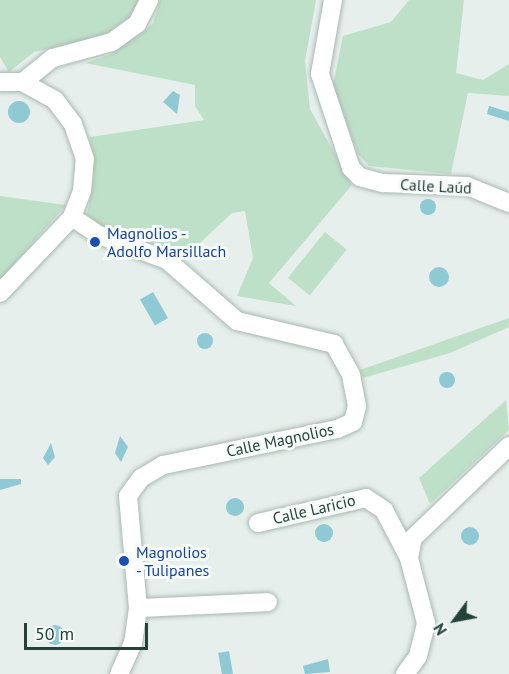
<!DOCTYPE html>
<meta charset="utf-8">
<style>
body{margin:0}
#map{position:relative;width:509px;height:674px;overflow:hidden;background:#e6efeb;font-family:"PT Sans",sans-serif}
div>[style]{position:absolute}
.green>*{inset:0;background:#bfe0c8;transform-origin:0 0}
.water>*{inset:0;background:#8ec9d4;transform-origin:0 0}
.round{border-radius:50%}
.roads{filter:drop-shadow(0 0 2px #a8b8b2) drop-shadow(0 0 2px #a8b8b2)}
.minor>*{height:18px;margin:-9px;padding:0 9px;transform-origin:9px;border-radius:9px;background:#fff}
.dots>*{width:16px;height:16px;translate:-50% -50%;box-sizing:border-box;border:3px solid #f7fbf9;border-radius:50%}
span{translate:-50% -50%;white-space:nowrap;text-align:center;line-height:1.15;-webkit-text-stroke:6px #f7fbf9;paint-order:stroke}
.street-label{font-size:16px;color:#24423a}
.transit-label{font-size:16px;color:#164399}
.left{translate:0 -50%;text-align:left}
.north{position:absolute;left:425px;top:590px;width:60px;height:60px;-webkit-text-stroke:4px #f7fbf9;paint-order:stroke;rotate:238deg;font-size:16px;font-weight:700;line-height:24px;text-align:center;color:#24423a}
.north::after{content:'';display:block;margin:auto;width:21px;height:27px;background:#24423a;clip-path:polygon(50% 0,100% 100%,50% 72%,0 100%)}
.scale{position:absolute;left:24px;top:623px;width:124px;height:27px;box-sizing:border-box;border:3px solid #24423a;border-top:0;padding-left:8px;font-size:18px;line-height:21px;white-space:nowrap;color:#24423a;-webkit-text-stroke:4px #f7fbf9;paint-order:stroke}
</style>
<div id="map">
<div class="green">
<div style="clip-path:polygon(0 0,139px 0,131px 17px,99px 38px,34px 52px,9px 72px,0 57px)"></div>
<div style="clip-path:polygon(160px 0,316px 0,305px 61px,310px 109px,352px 185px,269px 283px,296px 306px,237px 296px,253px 258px,245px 211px,232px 213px,185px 257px,102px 226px,87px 215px,94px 176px,90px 137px,204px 120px,195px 106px,195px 85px,85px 63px,109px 55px,144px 31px,153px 23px)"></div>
<div style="clip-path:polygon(409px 0,464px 0,456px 73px,483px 80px,509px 64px,509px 96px,468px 93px,451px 174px,369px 166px,358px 154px,333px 85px,343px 36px,391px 22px)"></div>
<div style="clip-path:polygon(0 196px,66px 205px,0 280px)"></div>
<div style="left:325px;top:232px;width:28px;height:59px;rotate:39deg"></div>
<div style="clip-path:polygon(509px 318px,509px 327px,450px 353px,363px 378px,360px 370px)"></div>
<div style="clip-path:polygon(506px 400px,509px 430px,430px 504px,419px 478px)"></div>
</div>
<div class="water">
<div style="clip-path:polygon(173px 91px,180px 95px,177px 114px,163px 102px)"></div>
<div class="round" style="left:8px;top:101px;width:22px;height:22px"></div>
<div style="clip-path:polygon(489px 106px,509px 112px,509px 121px,487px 114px)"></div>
<div class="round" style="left:420px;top:199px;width:16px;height:16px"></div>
<div class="round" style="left:429px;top:267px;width:20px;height:20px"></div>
<div style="left:153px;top:292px;width:30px;height:15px;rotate:60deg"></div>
<div class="round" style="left:197px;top:333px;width:16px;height:16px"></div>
<div class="round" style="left:439px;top:372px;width:16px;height:16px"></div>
<div style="clip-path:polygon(120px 436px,128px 447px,121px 462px,115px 453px)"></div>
<div style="clip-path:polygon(51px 443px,55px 457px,48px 465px,43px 458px)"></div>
<div style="clip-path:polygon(0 479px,21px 479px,21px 484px,0 490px)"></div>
<div class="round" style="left:226px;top:498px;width:18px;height:18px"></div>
<div class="round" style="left:315px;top:524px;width:18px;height:18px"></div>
<div class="round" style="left:461px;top:527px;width:18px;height:18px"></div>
<div class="round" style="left:45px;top:625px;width:20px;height:20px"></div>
<div style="left:229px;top:651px;width:23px;height:11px;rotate:80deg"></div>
<div style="clip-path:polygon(328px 659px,330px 672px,305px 674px,303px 666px)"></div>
</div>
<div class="roads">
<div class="minor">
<div style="left:333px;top:0;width:75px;rotate:100deg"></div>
<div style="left:320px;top:74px;width:99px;rotate:71.7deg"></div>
<div style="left:351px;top:168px;width:13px;rotate:45deg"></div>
<div style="left:360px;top:177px;width:24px;rotate:15deg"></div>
<div style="left:383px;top:183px;width:84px;rotate:2deg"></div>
<div style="left:467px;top:186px;width:45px;rotate:22deg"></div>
<div style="left:0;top:82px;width:23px"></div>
<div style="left:23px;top:82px;width:38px;rotate:-39deg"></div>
<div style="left:53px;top:58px;width:61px;rotate:-15.2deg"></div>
<div style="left:112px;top:42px;width:31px;rotate:-36deg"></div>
<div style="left:137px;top:24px;width:27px;rotate:-63deg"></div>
<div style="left:72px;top:217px;width:32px;rotate:34deg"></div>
<div style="left:99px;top:235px;width:72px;rotate:20.2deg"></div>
<div style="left:167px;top:260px;width:93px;rotate:41.1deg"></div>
<div style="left:237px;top:321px;width:100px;rotate:13.3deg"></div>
<div style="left:334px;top:344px;width:35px;rotate:61deg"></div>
<div style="left:351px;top:375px;width:32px;rotate:79deg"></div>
<div style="left:357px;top:406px;width:16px;rotate:104deg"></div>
<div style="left:353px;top:422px;width:17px;rotate:156deg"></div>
<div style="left:337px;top:429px;width:178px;rotate:168.3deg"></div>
<div style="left:163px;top:465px;width:26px;rotate:149deg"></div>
<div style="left:141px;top:478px;width:22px;rotate:126deg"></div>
<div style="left:128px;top:496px;width:112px;rotate:84.9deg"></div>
<div style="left:138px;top:608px;width:35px;rotate:98deg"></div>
<div style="left:133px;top:643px;width:34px;rotate:114deg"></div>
<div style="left:0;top:293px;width:105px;rotate:-46.5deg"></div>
<div style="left:72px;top:217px;width:28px;rotate:-69deg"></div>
<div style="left:82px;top:191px;width:32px;rotate:-85deg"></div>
<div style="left:85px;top:159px;width:37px;rotate:-109deg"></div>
<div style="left:73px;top:124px;width:30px;rotate:-127deg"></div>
<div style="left:55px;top:100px;width:37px;rotate:-151deg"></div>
<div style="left:258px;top:523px;width:111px;rotate:-13deg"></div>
<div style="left:366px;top:498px;width:22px;rotate:34deg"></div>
<div style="left:384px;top:510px;width:54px;rotate:62.5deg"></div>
<div style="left:138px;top:608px;width:130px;rotate:-2.6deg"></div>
<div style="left:405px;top:674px;width:22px;rotate:-54deg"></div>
<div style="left:418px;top:656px;width:34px;rotate:-76deg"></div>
<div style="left:426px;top:623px;width:67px;rotate:-104.7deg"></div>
<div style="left:409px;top:558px;width:20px;rotate:-79deg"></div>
<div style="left:413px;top:538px;width:133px;rotate:-43.8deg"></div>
</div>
</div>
<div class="dots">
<div style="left:95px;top:242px;background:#1a4fb4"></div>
<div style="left:124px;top:561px;background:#1a4fb4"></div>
</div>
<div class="street-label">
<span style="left:436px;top:186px;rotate:3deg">Calle Laúd</span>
<span style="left:280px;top:440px;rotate:-12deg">Calle Magnolios</span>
<span style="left:314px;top:509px;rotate:-13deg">Calle Laricio</span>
</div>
<div class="transit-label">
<span class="left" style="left:107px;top:242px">Magnolios -<br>Adolfo Marsillach</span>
<span class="left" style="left:136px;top:561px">Magnolios<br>- Tulipanes</span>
</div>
<div class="north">N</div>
<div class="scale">50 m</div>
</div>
